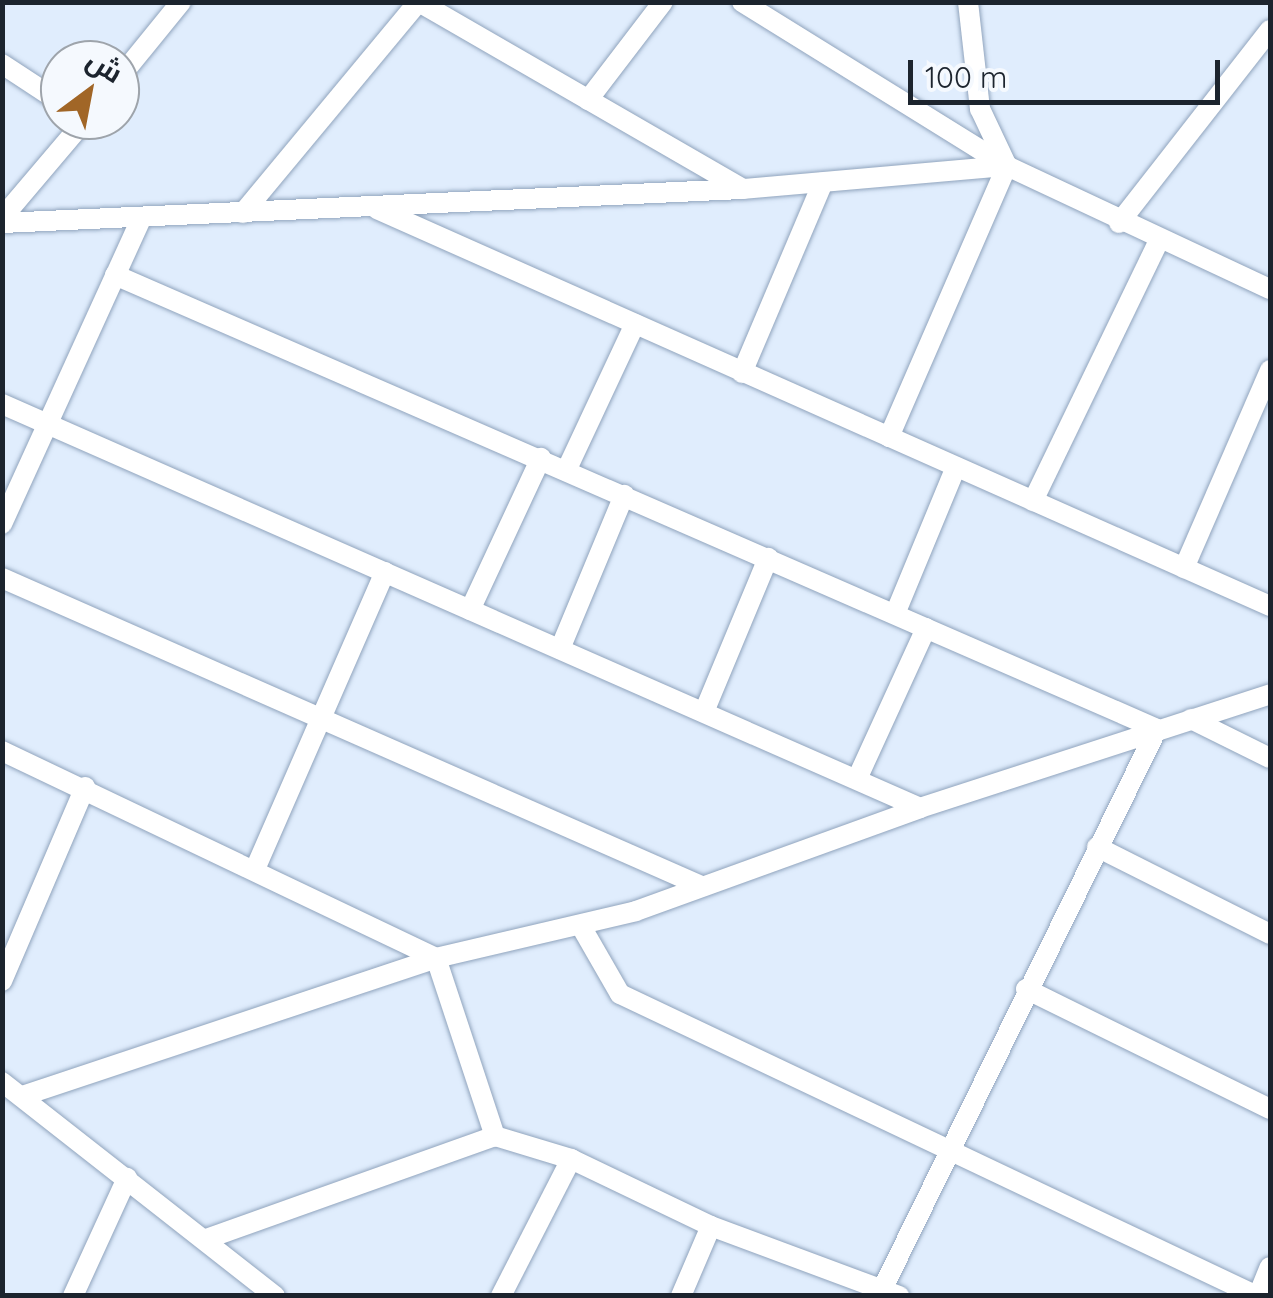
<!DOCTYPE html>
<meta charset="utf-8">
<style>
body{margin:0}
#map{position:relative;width:1273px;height:1298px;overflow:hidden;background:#e0edfd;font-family:Quicksand,Cairo,sans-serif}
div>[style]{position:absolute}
.roads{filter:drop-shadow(0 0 2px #90a4bd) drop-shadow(0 0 2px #90a4bd)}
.minor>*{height:20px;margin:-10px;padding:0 10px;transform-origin:10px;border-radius:10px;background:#fff}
span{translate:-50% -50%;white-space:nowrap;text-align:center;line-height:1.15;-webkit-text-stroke:10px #f5f9fe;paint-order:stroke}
.frame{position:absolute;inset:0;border:5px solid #1c242e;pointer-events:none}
.north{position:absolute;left:40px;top:40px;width:100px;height:100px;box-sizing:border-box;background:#f5f9fe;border:2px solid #9ea4ab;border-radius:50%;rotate:32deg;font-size:28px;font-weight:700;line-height:40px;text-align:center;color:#1c242e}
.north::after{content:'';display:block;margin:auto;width:35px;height:45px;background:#a16627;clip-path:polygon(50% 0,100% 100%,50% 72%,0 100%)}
.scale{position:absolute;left:908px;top:60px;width:312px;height:45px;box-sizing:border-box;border:5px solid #1c242e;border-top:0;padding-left:12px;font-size:30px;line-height:35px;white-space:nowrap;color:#1c242e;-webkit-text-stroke:8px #f5f9fe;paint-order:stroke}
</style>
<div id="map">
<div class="roads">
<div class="minor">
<div style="left:419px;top:2px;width:372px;rotate:30deg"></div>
<div style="left:742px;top:2px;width:312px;rotate:31.8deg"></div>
<div style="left:1007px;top:166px;width:290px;rotate:25.1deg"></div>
<div style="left:2px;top:64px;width:69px;rotate:33.2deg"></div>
<div style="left:120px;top:77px;width:97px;rotate:-50.9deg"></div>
<div style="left:588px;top:100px;width:123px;rotate:-52.6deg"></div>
<div style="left:377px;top:209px;width:977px;rotate:23.97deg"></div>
<div style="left:243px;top:213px;width:274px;rotate:-50.3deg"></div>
<div style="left:2px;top:218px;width:128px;rotate:-49.7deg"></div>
<div style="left:2px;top:223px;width:742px;rotate:-2.63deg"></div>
<div style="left:743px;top:189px;width:265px;rotate:-5deg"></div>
<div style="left:1119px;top:223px;width:245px;rotate:-52deg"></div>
<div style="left:115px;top:275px;width:1137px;rotate:23.54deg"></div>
<div style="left:1157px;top:729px;width:631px;rotate:116.12deg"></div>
<div style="left:742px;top:373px;width:207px;rotate:-67deg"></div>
<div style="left:2px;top:404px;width:1003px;rotate:23.75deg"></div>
<div style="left:889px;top:437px;width:296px;rotate:-66.5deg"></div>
<div style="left:1007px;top:166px;width:63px;rotate:-115.3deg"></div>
<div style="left:980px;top:109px;width:108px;rotate:-96.4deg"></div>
<div style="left:567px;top:469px;width:160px;rotate:-64.9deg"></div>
<div style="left:1033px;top:501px;width:290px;rotate:-64.2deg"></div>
<div style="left:2px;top:524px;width:335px;rotate:-65.5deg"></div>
<div style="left:1184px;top:568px;width:216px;rotate:-66.5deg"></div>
<div style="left:2px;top:578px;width:762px;rotate:23.77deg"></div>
<div style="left:470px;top:610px;width:168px;rotate:-65deg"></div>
<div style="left:895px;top:614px;width:159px;rotate:-67.5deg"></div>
<div style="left:560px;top:649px;width:167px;rotate:-67.4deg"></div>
<div style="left:704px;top:712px;width:167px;rotate:-67.4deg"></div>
<div style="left:1191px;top:719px;width:88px;rotate:26.3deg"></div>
<div style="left:2px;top:751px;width:481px;rotate:25.5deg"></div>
<div style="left:436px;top:958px;width:188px;rotate:71.7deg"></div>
<div style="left:495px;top:1136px;width:79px;rotate:16.8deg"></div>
<div style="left:571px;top:1159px;width:155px;rotate:25.6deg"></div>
<div style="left:711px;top:1226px;width:201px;rotate:20.4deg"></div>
<div style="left:857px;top:779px;width:166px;rotate:-65.4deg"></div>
<div style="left:1097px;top:847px;width:194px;rotate:26.7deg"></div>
<div style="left:256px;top:867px;width:322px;rotate:-66.4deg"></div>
<div style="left:582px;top:928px;width:76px;rotate:60.1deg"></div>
<div style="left:620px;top:994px;width:705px;rotate:25.37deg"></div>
<div style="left:2px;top:981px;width:211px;rotate:-66.8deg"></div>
<div style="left:1026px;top:989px;width:272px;rotate:26.2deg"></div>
<div style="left:2px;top:1082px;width:347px;rotate:38.1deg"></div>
<div style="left:22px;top:1096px;width:436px;rotate:-18.4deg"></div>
<div style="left:436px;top:958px;width:205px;rotate:-13.2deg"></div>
<div style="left:636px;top:911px;width:302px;rotate:-19.9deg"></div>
<div style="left:920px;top:808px;width:368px;rotate:-18deg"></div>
<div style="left:206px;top:1239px;width:307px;rotate:-19.6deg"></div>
<div style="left:73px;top:1296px;width:130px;rotate:-65.4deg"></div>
<div style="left:501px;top:1296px;width:154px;rotate:-62.9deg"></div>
<div style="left:681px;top:1296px;width:76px;rotate:-66.8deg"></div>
<div style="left:1258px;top:1296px;width:31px;rotate:-68deg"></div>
</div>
</div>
<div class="frame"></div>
<div class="north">ش</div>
<div class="scale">100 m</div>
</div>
